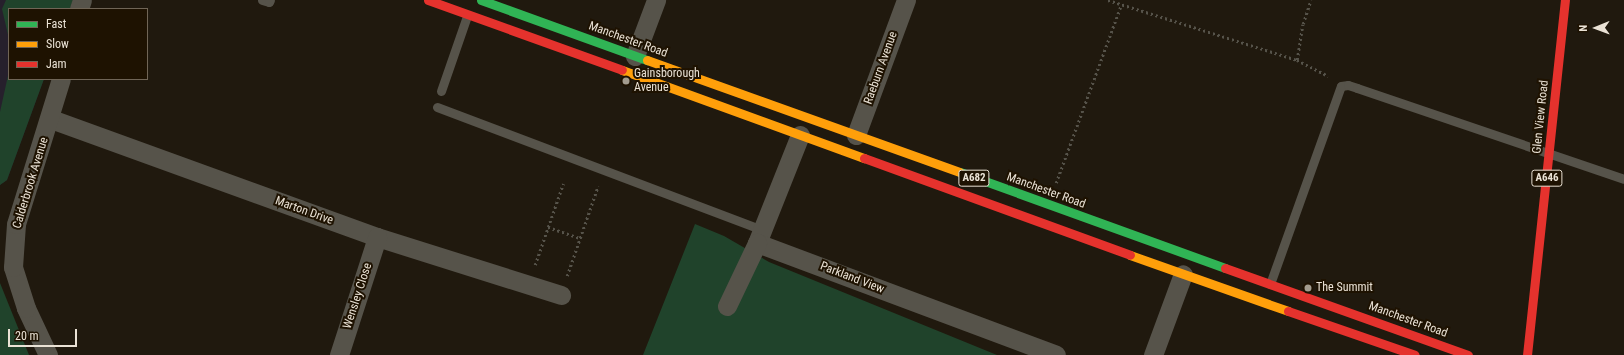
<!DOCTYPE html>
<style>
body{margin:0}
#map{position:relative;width:1624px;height:355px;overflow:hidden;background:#20190e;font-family:"Roboto Condensed",sans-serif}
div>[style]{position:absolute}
.education>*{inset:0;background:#26202c}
.green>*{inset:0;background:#20432b}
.path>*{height:2.5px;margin-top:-1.25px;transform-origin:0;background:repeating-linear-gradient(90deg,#56534a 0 2px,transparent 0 5px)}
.lane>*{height:9px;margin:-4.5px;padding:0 4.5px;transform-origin:4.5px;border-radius:4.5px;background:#56534a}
.street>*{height:19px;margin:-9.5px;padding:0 9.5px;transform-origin:9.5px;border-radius:9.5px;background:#56534a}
.fast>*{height:9px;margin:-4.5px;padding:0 4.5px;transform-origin:4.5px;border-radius:4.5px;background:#30b455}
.slow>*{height:9px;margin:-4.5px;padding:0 4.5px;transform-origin:4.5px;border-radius:4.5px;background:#ff9f0a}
.jam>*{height:9px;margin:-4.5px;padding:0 4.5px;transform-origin:4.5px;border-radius:4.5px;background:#e5322d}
.dots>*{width:11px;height:11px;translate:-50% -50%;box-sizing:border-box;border:2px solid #1e1201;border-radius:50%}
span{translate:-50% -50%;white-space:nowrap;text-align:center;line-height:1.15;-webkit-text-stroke:4px #1e1201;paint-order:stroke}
.shield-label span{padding:1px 3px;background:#1e1201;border:1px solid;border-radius:3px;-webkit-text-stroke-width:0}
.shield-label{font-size:11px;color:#eae2d5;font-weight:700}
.street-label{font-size:12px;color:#eae2d5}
.poi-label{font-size:12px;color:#eae2d5}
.left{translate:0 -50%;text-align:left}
.legend{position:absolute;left:8px;top:8px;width:140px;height:72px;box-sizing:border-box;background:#1e1201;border:1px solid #706556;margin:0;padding:5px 7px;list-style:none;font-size:12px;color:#eae2d5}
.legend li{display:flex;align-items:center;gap:8px;height:20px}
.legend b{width:20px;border:1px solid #706556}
.north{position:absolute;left:1576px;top:8px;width:40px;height:40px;-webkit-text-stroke:3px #1e1201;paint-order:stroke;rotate:269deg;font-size:11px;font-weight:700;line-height:16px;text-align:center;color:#eae2d5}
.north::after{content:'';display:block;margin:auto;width:14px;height:18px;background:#eae2d5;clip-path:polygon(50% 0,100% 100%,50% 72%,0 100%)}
.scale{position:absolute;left:8px;top:329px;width:69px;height:18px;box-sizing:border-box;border:2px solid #eae2d5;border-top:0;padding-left:5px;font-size:12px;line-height:14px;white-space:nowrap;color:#eae2d5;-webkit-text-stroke:3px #1e1201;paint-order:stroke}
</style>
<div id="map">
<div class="education">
<div style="clip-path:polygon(0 0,73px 0,9px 9px,9px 79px,44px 79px,7px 180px,0 185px)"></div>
</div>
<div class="green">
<div style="clip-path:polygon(6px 0,73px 0,70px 9px,9px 9px,9px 39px,2px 9px)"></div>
<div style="clip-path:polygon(9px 43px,9px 79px,44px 79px,7px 180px,0 185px,0 112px,9px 71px)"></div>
<div style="clip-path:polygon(695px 224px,724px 236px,769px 262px,997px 355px,643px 355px)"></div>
<div style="clip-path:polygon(0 283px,29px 355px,0 355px)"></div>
</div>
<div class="path">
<div style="left:1108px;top:0;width:198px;rotate:17.6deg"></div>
<div style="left:1297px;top:60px;width:35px;rotate:27deg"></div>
<div style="left:1297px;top:60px;width:36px;rotate:-81deg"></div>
<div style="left:1303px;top:24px;width:25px;rotate:-72deg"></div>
<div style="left:1056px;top:183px;width:189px;rotate:-69.9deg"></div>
<div style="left:548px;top:227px;width:34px;rotate:19deg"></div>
<div style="left:535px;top:265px;width:86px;rotate:-70.9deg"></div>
<div style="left:567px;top:276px;width:95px;rotate:-71deg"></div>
</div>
<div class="lane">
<div style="left:262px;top:0;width:7px;rotate:16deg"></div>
<div style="left:269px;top:2px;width:2px;rotate:-63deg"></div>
<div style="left:441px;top:91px;width:79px;rotate:-70.9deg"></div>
<div style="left:437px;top:107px;width:347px;rotate:20.7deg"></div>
<div style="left:1270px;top:284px;width:210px;rotate:-70.3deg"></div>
<div style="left:1341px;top:86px;width:7px;rotate:-8deg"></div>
<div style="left:1348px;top:85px;width:9px;rotate:18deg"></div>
<div style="left:1357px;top:88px;width:282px;rotate:18.8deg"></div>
</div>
<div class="street">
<div style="left:79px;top:9px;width:9px;rotate:-72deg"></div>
<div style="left:635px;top:56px;width:60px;rotate:-69.4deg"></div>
<div style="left:51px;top:119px;width:347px;rotate:19.9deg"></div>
<div style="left:377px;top:237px;width:193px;rotate:17.5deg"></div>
<div style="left:800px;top:135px;width:116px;rotate:111.7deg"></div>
<div style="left:757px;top:243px;width:319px;rotate:20.5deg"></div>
<div style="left:856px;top:135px;width:144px;rotate:-69.7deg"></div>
<div style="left:727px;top:306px;width:70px;rotate:-64.5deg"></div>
<div style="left:48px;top:355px;width:52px;rotate:-115.1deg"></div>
<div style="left:26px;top:308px;width:43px;rotate:-107.6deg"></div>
<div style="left:13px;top:267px;width:43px;rotate:-86deg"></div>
<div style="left:16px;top:224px;width:152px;rotate:-72.8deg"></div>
<div style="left:339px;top:355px;width:124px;rotate:-72.1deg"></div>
<div style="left:1153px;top:355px;width:86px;rotate:-69.7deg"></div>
</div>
<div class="fast">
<div style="left:481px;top:0;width:177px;rotate:19.9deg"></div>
<div style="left:960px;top:172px;width:282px;rotate:19.9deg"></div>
</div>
<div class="slow">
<div style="left:647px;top:60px;width:332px;rotate:19.7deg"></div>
<div style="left:622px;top:70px;width:258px;rotate:20deg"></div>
<div style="left:1130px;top:255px;width:168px;rotate:19.5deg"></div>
</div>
<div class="jam">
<div style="left:428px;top:0;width:206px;rotate:19.8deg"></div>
<div style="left:864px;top:158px;width:283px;rotate:20deg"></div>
<div style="left:1225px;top:268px;width:258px;rotate:19.7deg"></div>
<div style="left:1288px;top:311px;width:134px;rotate:19.1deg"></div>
<div style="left:1527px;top:355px;width:357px;rotate:-83.9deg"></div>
</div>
<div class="dots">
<div style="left:626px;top:81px;background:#a39c8f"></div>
<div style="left:1308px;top:288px;background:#a39c8f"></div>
</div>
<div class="shield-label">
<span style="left:974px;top:178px">A682</span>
<span style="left:1547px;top:178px">A646</span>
</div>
<div class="street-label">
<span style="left:628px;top:40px;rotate:20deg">Manchester Road</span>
<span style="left:881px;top:68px;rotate:-70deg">Raeburn Avenue</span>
<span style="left:1541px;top:117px;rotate:-84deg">Glen View Road</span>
<span style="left:31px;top:183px;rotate:-73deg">Calderbrook Avenue</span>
<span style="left:1046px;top:191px;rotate:20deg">Manchester Road</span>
<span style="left:304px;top:211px;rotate:20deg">Marton Drive</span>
<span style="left:852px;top:278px;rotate:21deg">Parkland View</span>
<span style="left:358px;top:296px;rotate:-72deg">Wensley Close</span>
<span style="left:1408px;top:320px;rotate:20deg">Manchester Road</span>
</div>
<div class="poi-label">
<span class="left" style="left:634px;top:81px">Gainsborough<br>Avenue</span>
<span class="left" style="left:1316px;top:288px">The Summit</span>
</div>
<ul class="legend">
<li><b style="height:5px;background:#30b455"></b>Fast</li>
<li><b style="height:5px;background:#ff9f0a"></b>Slow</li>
<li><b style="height:5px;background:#e5322d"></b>Jam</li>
</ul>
<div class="north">N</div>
<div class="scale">20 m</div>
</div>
